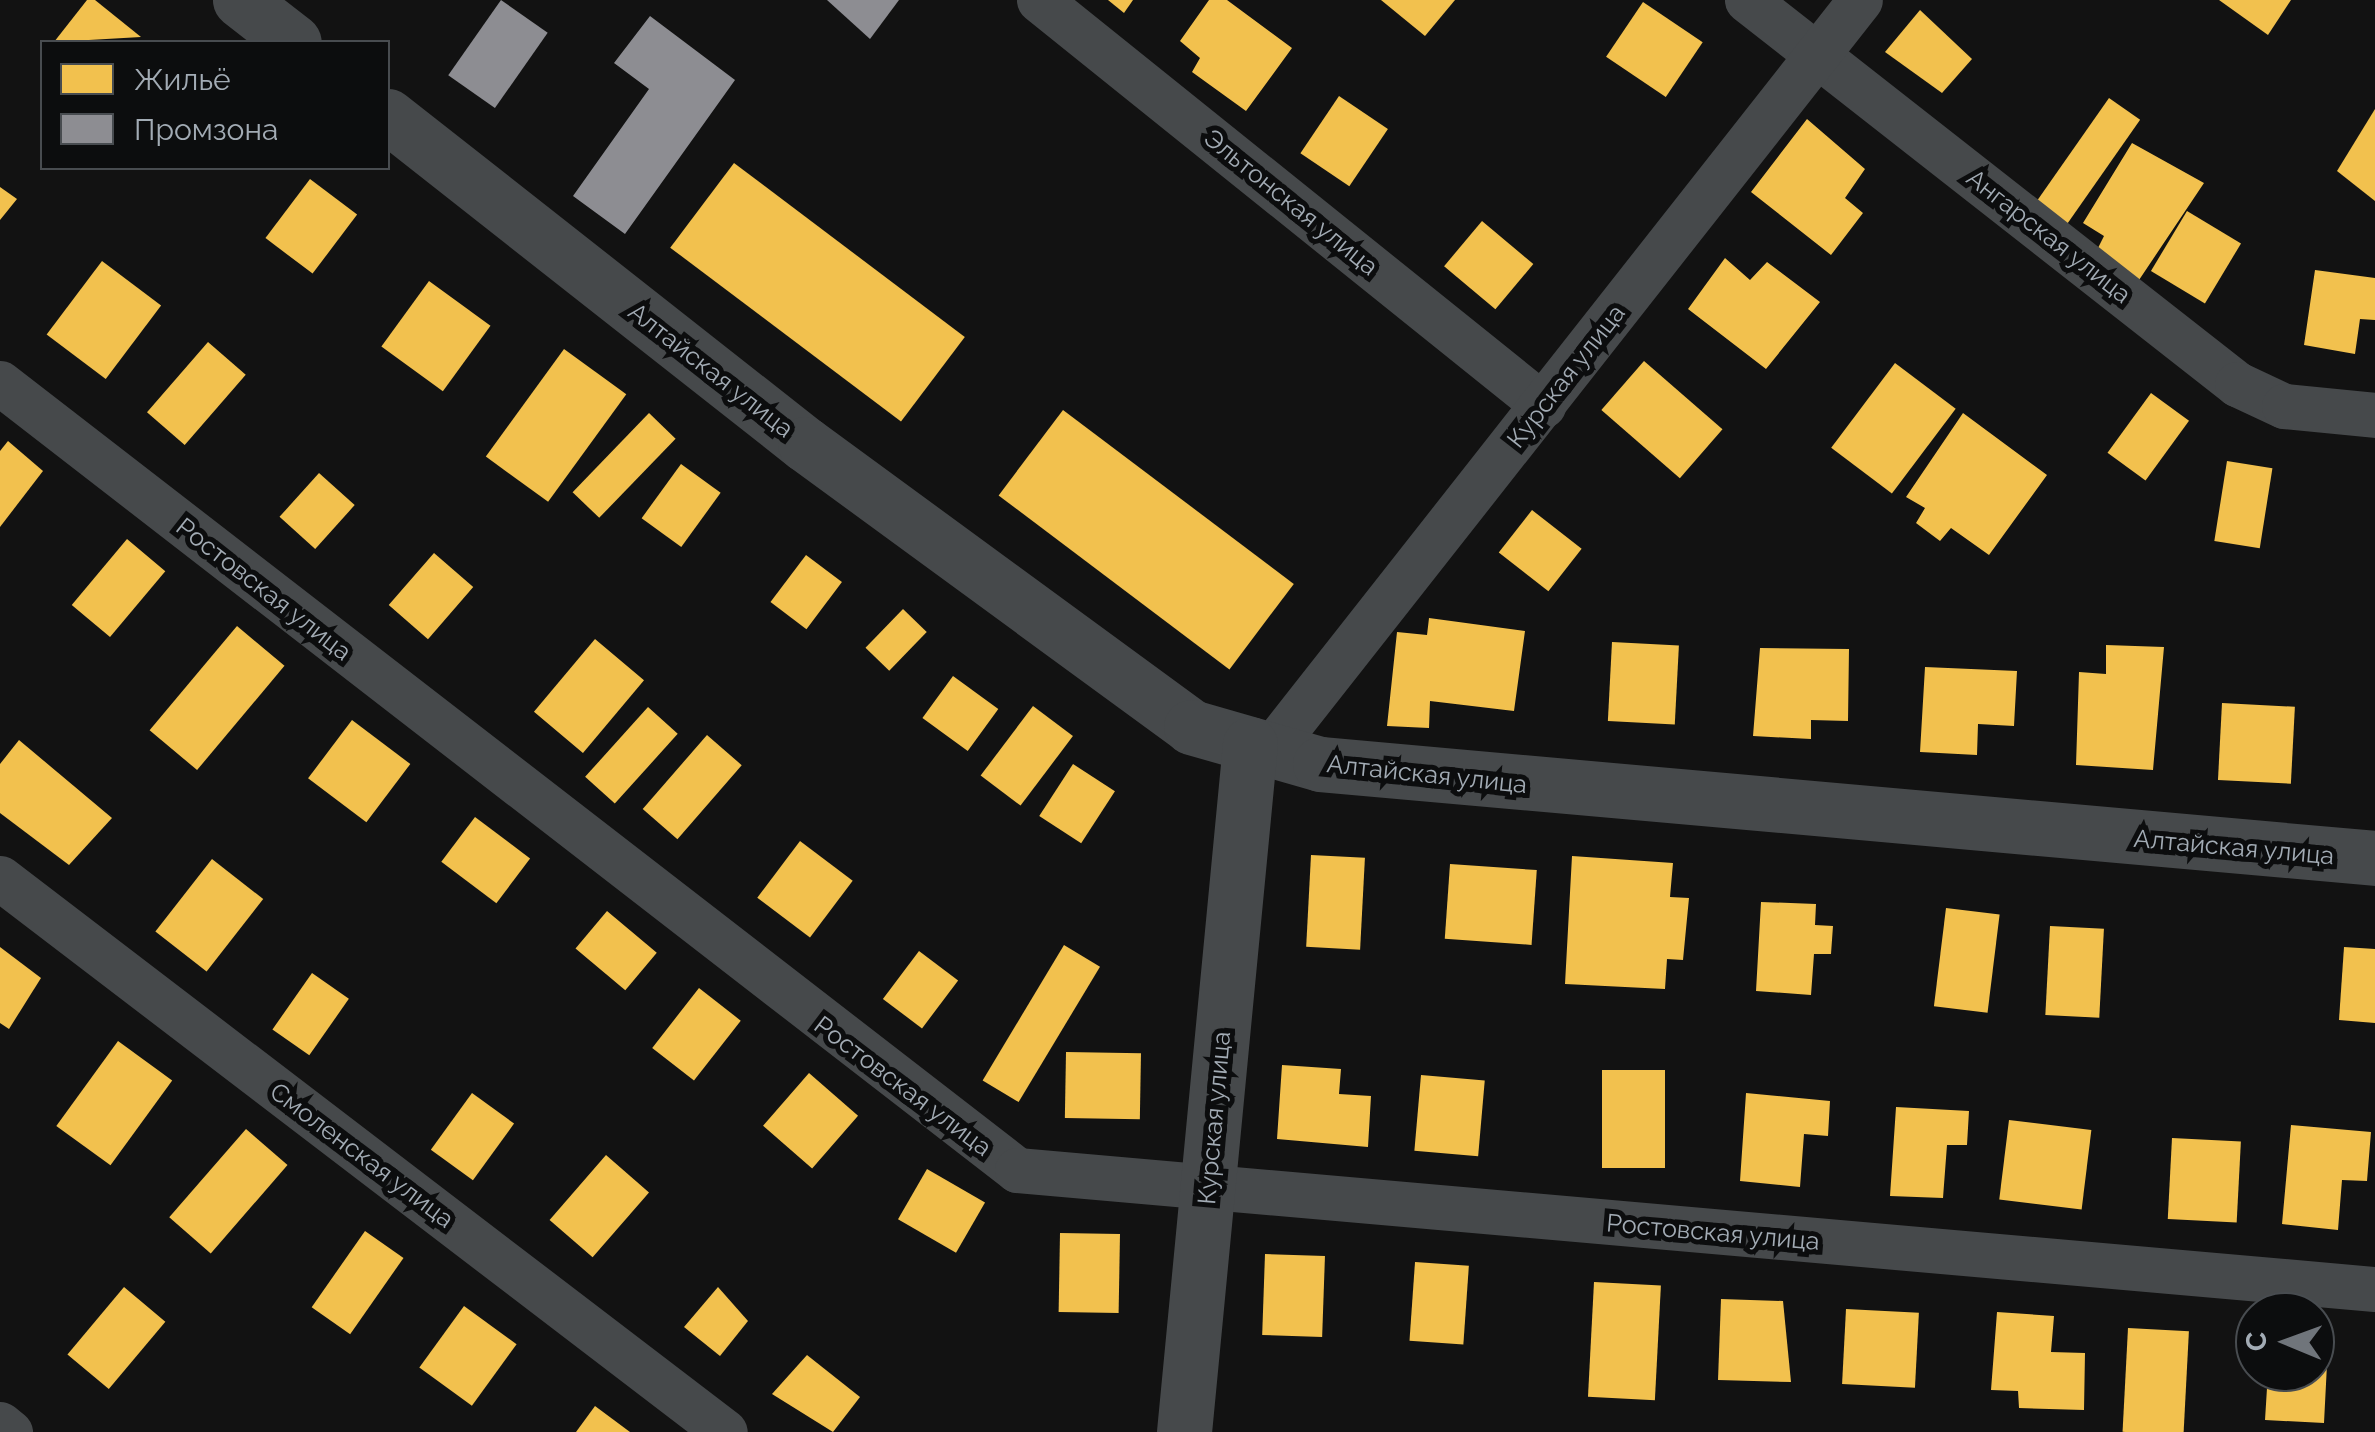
<!DOCTYPE html>
<meta charset="utf-8">
<style>
body{margin:0}
#map{position:relative;width:2375px;height:1432px;overflow:hidden;background:#121212;font-family:Raleway,sans-serif}
div>[style]{position:absolute}
.homes>*{inset:0;background:#f2c14e;transform-origin:0 0}
.industry>*{inset:0;background:#8d8d92;transform-origin:0 0}
.minor>*{height:45px;margin:-22.5px;padding:0 22.5px;transform-origin:22.5px;border-radius:22.5px;background:#46494b}
.tertiary>*{height:55px;margin:-27.5px;padding:0 27.5px;transform-origin:27.5px;border-radius:27.5px;background:#46494b}
span{translate:-50% -50%;white-space:nowrap;text-align:center;line-height:1.15;-webkit-text-stroke:10px #0c0d0e;paint-order:stroke}
.street-label{font-size:25px;color:#a2abb4}
.legend{position:absolute;left:40px;top:40px;width:350px;height:130px;box-sizing:border-box;background:#0c0d0e;border:2px solid #484c50;margin:0;padding:12px 18px;list-style:none;font-size:30px;color:#a2abb4}
.legend li{display:flex;align-items:center;gap:20px;height:50px}
.legend b{width:50px;border:2px solid #484c50}
.north{position:absolute;left:2235px;top:1292px;width:100px;height:100px;box-sizing:border-box;background:#0c0d0e;border:2px solid #484c50;border-radius:50%;rotate:271deg;font-size:28px;font-weight:700;line-height:40px;text-align:center;color:#a2abb4}
.north::after{content:'';display:block;margin:auto;width:35px;height:45px;background:#70757b;clip-path:polygon(50% 0,100% 100%,50% 72%,0 100%)}
</style>
<div id="map">
<div class="homes">
<div style="clip-path:polygon(87px 0,95px 0,141px 37px,54px 42px)"></div>
<div style="clip-path:polygon(1108px 0,1133px 0,1124px 13px)"></div>
<div style="clip-path:polygon(1209px 0,1227px 0,1292px 48px,1246px 111px,1192px 72px,1200px 58px,1180px 41px)"></div>
<div style="clip-path:polygon(1381px 0,1455px 0,1425px 36px)"></div>
<div style="clip-path:polygon(2219px 0,2291px 0,2268px 35px)"></div>
<div style="left:1643px;top:2px;width:72px;height:66px;rotate:34deg"></div>
<div style="clip-path:polygon(1920px 10px,1972px 59px,1942px 93px,1885px 52px)"></div>
<div style="left:1339px;top:96px;width:59px;height:69px;rotate:34deg"></div>
<div style="left:2109px;top:98px;width:38px;height:134px;rotate:35deg"></div>
<div style="clip-path:polygon(2375px 109px,2375px 201px,2337px 171px)"></div>
<div style="clip-path:polygon(1807px 119px,1865px 169px,1845px 198px,1863px 213px,1831px 255px,1751px 192px)"></div>
<div style="clip-path:polygon(2132px 143px,2204px 183px,2137px 283px,2093px 258px,2104px 236px,2083px 223px)"></div>
<div style="left:734px;top:163px;width:289px;height:106px;rotate:37deg"></div>
<div style="left:310px;top:179px;width:59px;height:74px;rotate:37deg"></div>
<div style="clip-path:polygon(0 187px,17px 199px,0 220px)"></div>
<div style="left:2187px;top:211px;width:63px;height:70px;rotate:31deg"></div>
<div style="left:1482px;top:221px;width:67px;height:59px;rotate:40deg"></div>
<div style="clip-path:polygon(1725px 258px,1750px 280px,1767px 262px,1820px 302px,1766px 369px,1688px 309px)"></div>
<div style="left:102px;top:261px;width:74px;height:92px;rotate:37deg"></div>
<div style="clip-path:polygon(2315px 270px,2375px 278px,2375px 320px,2360px 319px,2355px 354px,2304px 345px)"></div>
<div style="left:429px;top:281px;width:76px;height:81px;rotate:36deg"></div>
<div style="left:208px;top:342px;width:50px;height:93px;rotate:41deg"></div>
<div style="left:564px;top:349px;width:77px;height:133px;rotate:36deg"></div>
<div style="left:1644px;top:361px;width:104px;height:65px;rotate:41deg"></div>
<div style="left:1895px;top:363px;width:76px;height:106px;rotate:37deg"></div>
<div style="left:2151px;top:393px;width:47px;height:74px;rotate:36deg"></div>
<div style="left:1063px;top:410px;width:289px;height:107px;rotate:37deg"></div>
<div style="left:649px;top:413px;width:37px;height:110px;rotate:44deg"></div>
<div style="clip-path:polygon(1963px 413px,2047px 475px,1989px 555px,1951px 528px,1940px 541px,1916px 523px,1925px 508px,1906px 497px)"></div>
<div style="clip-path:polygon(8px 441px,43px 471px,0 527px,0 451px)"></div>
<div style="left:2227px;top:461px;width:46px;height:81px;rotate:9deg"></div>
<div style="left:681px;top:464px;width:49px;height:67px;rotate:36deg"></div>
<div style="left:319px;top:473px;width:48px;height:59px;rotate:42deg"></div>
<div style="left:1532px;top:510px;width:63px;height:54px;rotate:38deg"></div>
<div style="left:127px;top:539px;width:50px;height:86px;rotate:40deg"></div>
<div style="left:434px;top:553px;width:52px;height:69px;rotate:41deg"></div>
<div style="left:806px;top:555px;width:45px;height:59px;rotate:37deg"></div>
<div style="left:903px;top:609px;width:33px;height:54px;rotate:44deg"></div>
<div style="clip-path:polygon(1429px 618px,1525px 631px,1514px 711px,1430px 701px,1429px 728px,1387px 726px,1397px 632px,1427px 635px)"></div>
<div style="left:237px;top:626px;width:62px;height:136px;rotate:40deg"></div>
<div style="left:595px;top:639px;width:64px;height:95px;rotate:40deg"></div>
<div style="left:1612px;top:642px;width:67px;height:79px;rotate:3deg"></div>
<div style="clip-path:polygon(2106px 645px,2164px 647px,2153px 770px,2076px 765px,2079px 672px,2106px 674px)"></div>
<div style="clip-path:polygon(1760px 648px,1849px 649px,1848px 721px,1811px 720px,1811px 739px,1753px 736px)"></div>
<div style="clip-path:polygon(1925px 667px,2017px 671px,2014px 726px,1978px 724px,1977px 755px,1920px 752px)"></div>
<div style="left:953px;top:676px;width:56px;height:52px;rotate:36deg"></div>
<div style="left:2222px;top:703px;width:73px;height:77px;rotate:3deg"></div>
<div style="left:1033px;top:706px;width:50px;height:87px;rotate:37deg"></div>
<div style="left:648px;top:707px;width:40px;height:94px;rotate:42deg"></div>
<div style="left:352px;top:720px;width:73px;height:73px;rotate:37deg"></div>
<div style="left:707px;top:735px;width:46px;height:98px;rotate:41deg"></div>
<div style="clip-path:polygon(19px 740px,112px 818px,69px 865px,0 813px,0 764px)"></div>
<div style="left:1073px;top:764px;width:50px;height:62px;rotate:33deg"></div>
<div style="left:475px;top:817px;width:69px;height:56px;rotate:37deg"></div>
<div style="left:800px;top:841px;width:66px;height:71px;rotate:37deg"></div>
<div style="left:1311px;top:855px;width:54px;height:92px;rotate:3deg"></div>
<div style="clip-path:polygon(1572px 856px,1673px 863px,1670px 897px,1689px 898px,1683px 960px,1667px 959px,1665px 989px,1565px 984px)"></div>
<div style="left:212px;top:859px;width:65px;height:92px;rotate:38deg"></div>
<div style="left:1450px;top:864px;width:87px;height:75px;rotate:4deg"></div>
<div style="clip-path:polygon(1761px 902px,1816px 904px,1815px 925px,1833px 926px,1831px 954px,1814px 954px,1811px 995px,1756px 991px)"></div>
<div style="left:1946px;top:908px;width:54px;height:99px;rotate:7deg"></div>
<div style="left:607px;top:911px;width:65px;height:49px;rotate:40deg"></div>
<div style="left:2050px;top:926px;width:54px;height:89px;rotate:3deg"></div>
<div style="left:1064px;top:945px;width:42px;height:158px;rotate:31deg"></div>
<div style="clip-path:polygon(0 947px,41px 978px,9px 1029px,0 1023px)"></div>
<div style="clip-path:polygon(2344px 947px,2375px 949px,2375px 1023px,2339px 1020px)"></div>
<div style="left:919px;top:951px;width:49px;height:60px;rotate:37deg"></div>
<div style="left:312px;top:973px;width:45px;height:69px;rotate:35deg"></div>
<div style="left:699px;top:988px;width:53px;height:76px;rotate:38deg"></div>
<div style="left:118px;top:1041px;width:67px;height:105px;rotate:36deg"></div>
<div style="left:1066px;top:1052px;width:75px;height:66px;rotate:1deg"></div>
<div style="clip-path:polygon(1282px 1065px,1341px 1069px,1339px 1094px,1371px 1096px,1368px 1147px,1277px 1139px)"></div>
<div style="left:1602px;top:1070px;width:63px;height:98px"></div>
<div style="left:809px;top:1073px;width:65px;height:70px;rotate:41deg"></div>
<div style="left:1421px;top:1075px;width:64px;height:76px;rotate:5deg"></div>
<div style="left:472px;top:1093px;width:52px;height:70px;rotate:36deg"></div>
<div style="clip-path:polygon(1746px 1093px,1830px 1101px,1828px 1136px,1804px 1134px,1800px 1187px,1740px 1181px)"></div>
<div style="clip-path:polygon(1896px 1107px,1969px 1111px,1967px 1145px,1947px 1145px,1943px 1198px,1890px 1196px)"></div>
<div style="left:2009px;top:1120px;width:83px;height:80px;rotate:7deg"></div>
<div style="clip-path:polygon(2291px 1125px,2371px 1132px,2367px 1181px,2342px 1180px,2338px 1230px,2282px 1224px)"></div>
<div style="left:246px;top:1129px;width:55px;height:117px;rotate:41deg"></div>
<div style="left:2172px;top:1138px;width:69px;height:81px;rotate:3deg"></div>
<div style="left:606px;top:1155px;width:57px;height:86px;rotate:41deg"></div>
<div style="left:927px;top:1169px;width:67px;height:58px;rotate:30deg"></div>
<div style="left:365px;top:1231px;width:47px;height:93px;rotate:35deg"></div>
<div style="left:1060px;top:1233px;width:60px;height:79px;rotate:1deg"></div>
<div style="left:1265px;top:1254px;width:60px;height:81px;rotate:2deg"></div>
<div style="left:1415px;top:1262px;width:54px;height:79px;rotate:4deg"></div>
<div style="left:1594px;top:1282px;width:67px;height:115px;rotate:3deg"></div>
<div style="left:124px;top:1287px;width:54px;height:88px;rotate:40deg"></div>
<div style="clip-path:polygon(718px 1287px,748px 1321px,720px 1356px,684px 1327px)"></div>
<div style="clip-path:polygon(1721px 1299px,1783px 1301px,1791px 1382px,1718px 1380px)"></div>
<div style="left:464px;top:1306px;width:65px;height:76px;rotate:36deg"></div>
<div style="left:1846px;top:1309px;width:73px;height:75px;rotate:3deg"></div>
<div style="clip-path:polygon(1997px 1312px,2054px 1316px,2051px 1352px,2085px 1353px,2084px 1410px,2019px 1408px,2018px 1391px,1991px 1390px)"></div>
<div style="left:2128px;top:1328px;width:61px;height:104px;rotate:3deg"></div>
<div style="clip-path:polygon(2315px 1344px,2328px 1345px,2324px 1423px,2265px 1420px,2268px 1372px,2315px 1372px)"></div>
<div style="clip-path:polygon(807px 1355px,860px 1397px,833px 1432px,772px 1394px)"></div>
<div style="clip-path:polygon(595px 1406px,630px 1432px,576px 1432px)"></div>
</div>
<div class="industry">
<div style="left:501px;top:0;width:57px;height:92px;rotate:35deg"></div>
<div style="clip-path:polygon(827px 0,899px 0,870px 39px)"></div>
<div style="clip-path:polygon(650px 16px,735px 80px,625px 234px,573px 196px,649px 89px,614px 63px)"></div>
</div>
<div class="minor">
<div style="left:1039px;top:0;width:647px;rotate:38.78deg"></div>
<div style="left:1747px;top:0;width:623px;rotate:38.08deg"></div>
<div style="left:2237px;top:384px;width:52px;rotate:25.1deg"></div>
<div style="left:2284px;top:406px;width:91px;rotate:5.6deg"></div>
<div style="left:0;top:383px;width:1286px;rotate:37.73deg"></div>
<div style="left:1017px;top:1170px;width:1363px;rotate:5.01deg"></div>
<div style="left:1270px;top:750px;width:954px;rotate:-51.81deg"></div>
<div style="left:0;top:878px;width:912px;rotate:37.38deg"></div>
<div style="left:0;top:1424px;width:13px;rotate:39deg"></div>
</div>
<div class="tertiary">
<div style="left:240px;top:0;width:68px;rotate:37.9deg"></div>
<div style="left:388px;top:116px;width:531px;rotate:38.19deg"></div>
<div style="left:805px;top:444px;width:479px;rotate:36.2deg"></div>
<div style="left:1191px;top:727px;width:134px;rotate:16deg"></div>
<div style="left:1320px;top:764px;width:1059px;rotate:5.09deg"></div>
<div style="left:1184px;top:1432px;width:691px;rotate:-84.52deg"></div>
</div>
<div class="street-label">
<span style="left:1291px;top:202px;rotate:39deg">Эльтонская улица</span>
<span style="left:2049px;top:236px;rotate:38deg">Ангарская улица</span>
<span style="left:711px;top:370px;rotate:38deg">Алтайская улица</span>
<span style="left:1566px;top:376px;rotate:-52deg">Курская улица</span>
<span style="left:264px;top:589px;rotate:38deg">Ростовская улица</span>
<span style="left:1427px;top:774px;rotate:6deg">Алтайская улица</span>
<span style="left:2234px;top:847px;rotate:5deg">Алтайская улица</span>
<span style="left:903px;top:1086px;rotate:37deg">Ростовская улица</span>
<span style="left:1214px;top:1118px;rotate:-85deg">Курская улица</span>
<span style="left:362px;top:1155px;rotate:37deg">Смоленская улица</span>
<span style="left:1713px;top:1232px;rotate:5deg">Ростовская улица</span>
</div>
<ul class="legend">
<li><b style="height:28px;background:#f2c14e"></b>Жильё</li>
<li><b style="height:28px;background:#8d8d92"></b>Промзона</li>
</ul>
<div class="north">С</div>
</div>
